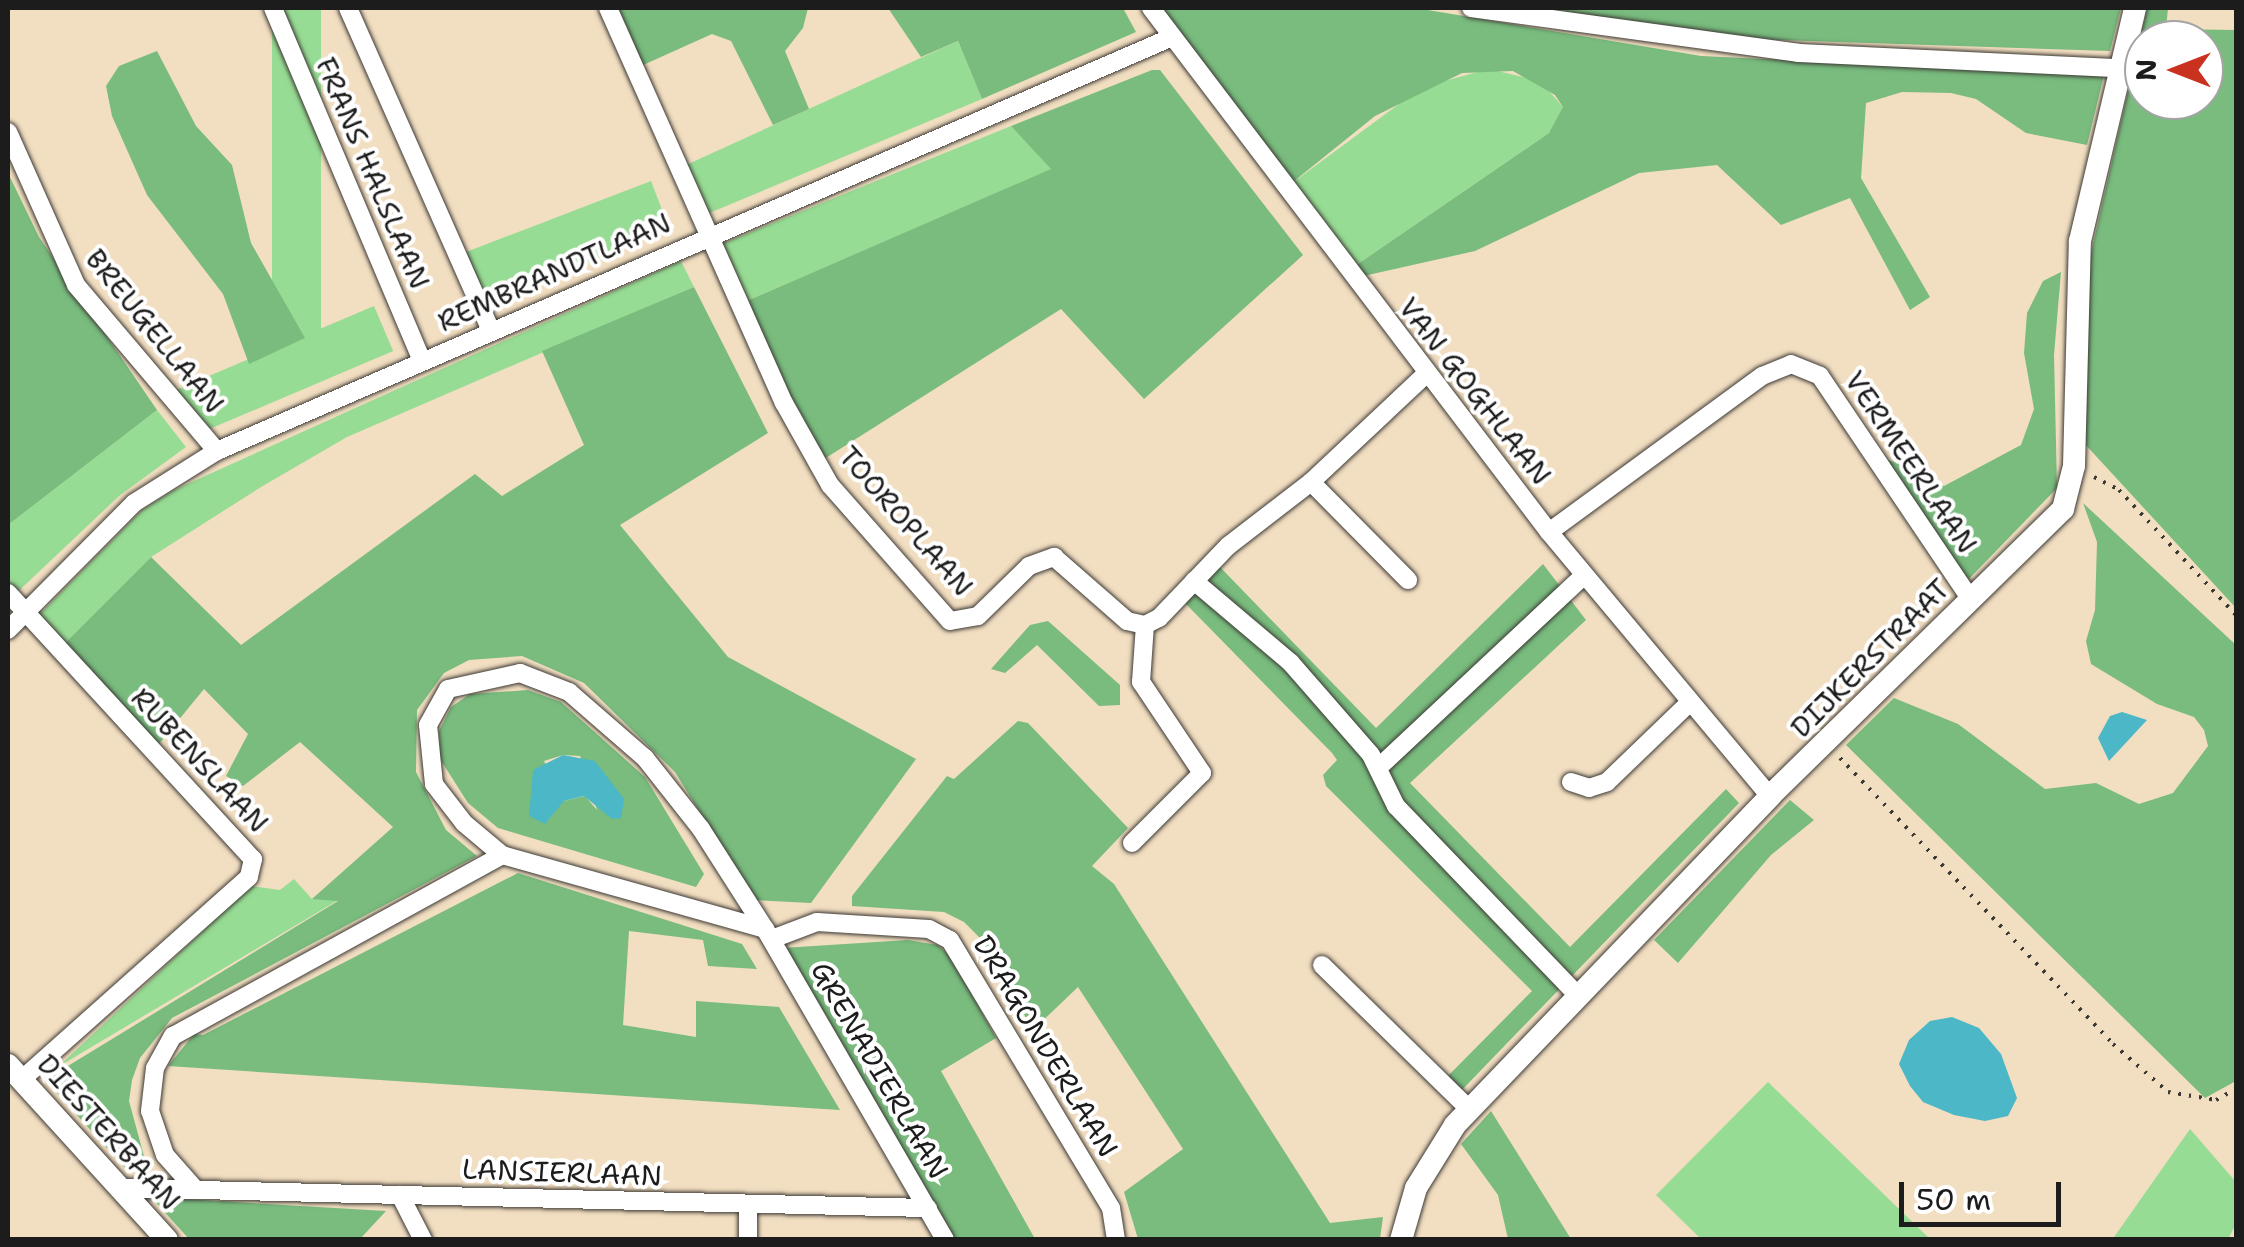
<!DOCTYPE html>
<style>
body{margin:0}
#map{position:relative;width:2244px;height:1247px;overflow:hidden;background:#f2dec1;font-family:"Shantell Sans",sans-serif}
div>[style]{position:absolute}
.green>*{inset:0;background:#97dc94;transform-origin:0 0}
.forest>*{inset:0;background:#79bc7e}
.water>*{inset:0;background:#4bb7c7}
.path>*{height:4px;margin-top:-2px;transform-origin:0;background:repeating-linear-gradient(90deg,#3c3935 0 2.5px,transparent 0 10.5px)}
.roads{filter:drop-shadow(0 0 2px #3c3935) drop-shadow(0 0 2px #3c3935)}
.street>*{height:18px;margin:-9px;padding:0 9px;transform-origin:9px;border-radius:9px;background:#fff}
.secondary>*{height:22px;margin:-11px;padding:0 11px;transform-origin:11px;border-radius:11px;background:#fff}
span{translate:-50% -50%;white-space:nowrap;text-align:center;line-height:1.15;-webkit-text-stroke:8px #fff;paint-order:stroke}
.street-label{font-size:28px;color:#1c1c1c}
.frame{position:absolute;inset:0;border:10px solid #1c1c1c;pointer-events:none}
.north{position:absolute;left:2124px;top:20px;width:100px;height:100px;box-sizing:border-box;background:#fff;border:2px solid #a4a4a4;border-radius:50%;rotate:270deg;font-size:28px;font-weight:700;line-height:40px;text-align:center;color:#1c1c1c}
.north::after{content:'';display:block;margin:auto;width:35px;height:45px;background:#c8321e;clip-path:polygon(50% 0,100% 100%,50% 72%,0 100%)}
.scale{position:absolute;left:1899px;top:1182px;width:162px;height:45px;box-sizing:border-box;border:5px solid #1c1c1c;border-top:0;padding-left:12px;font-size:30px;line-height:35px;white-space:nowrap;color:#1c1c1c;-webkit-text-stroke:8px #fff;paint-order:stroke}
</style>
<div id="map">
<div class="green">
<div style="left:272px;top:8px;width:49px;height:363px"></div>
<div style="clip-path:polygon(958px 41px,982px 99px,695px 219px,675px 170px)"></div>
<div style="clip-path:polygon(1489px 69px,1540px 81px,1563px 107px,1560px 119px,1549px 133px,1352px 268px,1288px 186px,1422px 87px)"></div>
<div style="clip-path:polygon(1011px 126px,1052px 169px,740px 304px,712px 248px)"></div>
<div style="left:651px;top:181px;width:53px;height:209px;rotate:69deg"></div>
<div style="clip-path:polygon(681px 261px,694px 287px,347px 437px,261px 487px,151px 557px,60px 648px,34px 620px,142px 510px,174px 490px)"></div>
<div style="left:374px;top:306px;width:49px;height:215px;rotate:67deg"></div>
<div style="clip-path:polygon(157px 410px,186px 447px,119px 496px,8px 601px,8px 525px)"></div>
<div style="clip-path:polygon(294px 879px,312px 899px,340px 899px,58px 1067px,251px 886px,280px 890px)"></div>
<div style="clip-path:polygon(1768px 1082px,1930px 1239px,1701px 1239px,1656px 1195px)"></div>
<div style="clip-path:polygon(2190px 1129px,2236px 1182px,2236px 1224px,2228px 1239px,2112px 1240px)"></div>
</div>
<div class="forest">
<div style="clip-path:polygon(607px 8px,808px 8px,803px 28px,785px 51px,809px 109px,773px 125px,731px 41px,712px 34px,632px 70px)"></div>
<div style="clip-path:polygon(888px 8px,1123px 8px,1136px 32px,982px 99px,958px 41px,921px 57px)"></div>
<div style="clip-path:polygon(1156px 8px,1416px 8px,1701px 56px,2104px 75px,2087px 145px,2026px 133px,1976px 99px,1951px 93px,1902px 92px,1866px 103px,1861px 178px,1930px 297px,1910px 310px,1850px 198px,1781px 225px,1717px 165px,1639px 173px,1475px 251px,1359px 277px,1352px 268px,1549px 133px,1563px 107px,1555px 95px,1513px 71px,1462px 73px,1375px 116px,1288px 186px)"></div>
<div style="clip-path:polygon(1539px 8px,2121px 8px,2110px 51px,1749px 39px)"></div>
<div style="clip-path:polygon(evenodd,2147px 8px,2168px 8px,2166px 29px,2236px 30px,2236px 608px,2083px 442px,2084px 284px,2147px 8px,2144px 40px,2204px 40px,2204px 100px,2144px 100px,2144px 40px)"></div>
<div style="clip-path:polygon(157px 51px,196px 126px,232px 165px,251px 243px,305px 338px,249px 364px,223px 294px,147px 195px,112px 116px,106px 86px,119px 66px)"></div>
<div style="clip-path:polygon(1152px 70px,1160px 70px,1303px 255px,1144px 399px,1061px 309px,821px 461px,740px 304px,1051px 169px,1011px 126px)"></div>
<div style="clip-path:polygon(8px 173px,39px 237px,157px 410px,8px 525px)"></div>
<div style="clip-path:polygon(2061px 272px,2054px 355px,2057px 488px,1964px 584px,1882px 459px,1911px 465px,1944px 486px,2021px 445px,2034px 409px,2024px 353px,2027px 313px,2043px 281px)"></div>
<div style="clip-path:polygon(694px 287px,768px 433px,620px 525px,728px 657px,916px 759px,811px 903px,754px 900px,675px 772px,584px 683px,522px 656px,469px 660px,444px 673px,417px 710px,416px 772px,446px 830px,477px 856px,172px 1018px,140px 1058px,132px 1080px,129px 1101px,147px 1167px,125px 1168px,45px 1080px,338px 901px,312px 899px,393px 827px,300px 742px,243px 786px,226px 776px,248px 734px,204px 689px,154px 750px,60px 648px,151px 557px,241px 645px,475px 474px,502px 496px,584px 445px,542px 351px)"></div>
<div style="clip-path:polygon(2083px 503px,2236px 645px,2236px 1081px,2205px 1098px,1846px 745px,1894px 698px,1958px 724px,2045px 789px,2096px 783px,2139px 804px,2173px 793px,2208px 746px,2204px 730px,2194px 717px,2157px 704px,2091px 664px,2086px 641px,2095px 610px,2097px 542px)"></div>
<div style="clip-path:polygon(1543px 564px,1586px 620px,1410px 783px,1570px 947px,1726px 789px,1739px 803px,1459px 1093px,1444px 1080px,1532px 991px,1326px 786px,1323px 775px,1337px 760px,1332px 753px,1185px 603px,1220px 567px,1376px 728px)"></div>
<div style="clip-path:polygon(1048px 621px,1120px 685px,1120px 705px,1099px 706px,1037px 645px,1005px 673px,991px 669px,1030px 625px)"></div>
<div style="clip-path:polygon(evenodd,528px 690px,561px 702px,645px 777px,704px 874px,696px 887px,498px 828px,468px 803px,440px 759px,439px 731px,451px 707px,470px 694px,528px 690px,563px 755px,580px 756px,597px 810px,585px 796px,564px 801px,544px 761px,563px 755px)"></div>
<div style="clip-path:polygon(1018px 721px,1028px 723px,1128px 828px,1092px 866px,1114px 884px,1330px 1223px,1383px 1217px,1380px 1239px,1138px 1239px,1124px 1192px,1183px 1149px,1078px 987px,1033px 1030px,981px 939px,964px 922px,944px 912px,852px 906px,852px 896px,947px 776px,954px 779px)"></div>
<div style="clip-path:polygon(1790px 800px,1814px 820px,1771px 855px,1678px 963px,1654px 940px)"></div>
<div style="clip-path:polygon(518px 873px,742px 944px,757px 969px,708px 966px,703px 940px,629px 931px,623px 1025px,696px 1037px,696px 1001px,779px 1007px,840px 1110px,168px 1066px,194px 1034px,203px 1035px)"></div>
<div style="clip-path:polygon(908px 940px,938px 945px,952px 958px,996px 1038px,941px 1071px,1035px 1239px,947px 1239px,782px 948px)"></div>
<div style="clip-path:polygon(1491px 1111px,1571px 1239px,1508px 1239px,1498px 1195px,1461px 1144px)"></div>
<div style="clip-path:polygon(151px 1197px,386px 1211px,360px 1239px,189px 1239px)"></div>
</div>
<div class="water">
<div style="clip-path:polygon(2122px 712px,2147px 720px,2109px 761px,2098px 738px,2110px 716px)"></div>
<div style="clip-path:polygon(563px 755px,595px 761px,624px 799px,621px 818px,612px 819px,584px 796px,564px 801px,545px 824px,529px 816px,533px 770px)"></div>
<div style="clip-path:polygon(1952px 1017px,1979px 1028px,2001px 1054px,2017px 1098px,2008px 1116px,1985px 1121px,1954px 1115px,1923px 1102px,1910px 1086px,1899px 1064px,1909px 1040px,1930px 1021px)"></div>
</div>
<div class="path">
<div style="left:2094px;top:477px;width:28px;rotate:27deg"></div>
<div style="left:2119px;top:490px;width:171px;rotate:46.9deg"></div>
<div style="left:1840px;top:758px;width:395px;rotate:46.3deg"></div>
<div style="left:2113px;top:1044px;width:73px;rotate:41.1deg"></div>
<div style="left:2168px;top:1092px;width:49px;rotate:9.5deg"></div>
<div style="left:2216px;top:1100px;width:23px;rotate:-29deg"></div>
</div>
<div class="roads">
<div class="street">
<div style="left:273px;top:8px;width:382px;rotate:67.1deg"></div>
<div style="left:348px;top:8px;width:352px;rotate:66.1deg"></div>
<div style="left:608px;top:8px;width:432px;rotate:66deg"></div>
<div style="left:784px;top:403px;width:94px;rotate:60.7deg"></div>
<div style="left:830px;top:485px;width:181px;rotate:48.6deg"></div>
<div style="left:950px;top:621px;width:28px;rotate:-10deg"></div>
<div style="left:978px;top:616px;width:71px;rotate:-44.4deg"></div>
<div style="left:1029px;top:566px;width:27px;rotate:-20deg"></div>
<div style="left:1054px;top:557px;width:97px;rotate:41.2deg"></div>
<div style="left:1127px;top:621px;width:18px;rotate:13deg"></div>
<div style="left:1145px;top:625px;width:16px;rotate:-27deg"></div>
<div style="left:1159px;top:618px;width:100px;rotate:-46.2deg"></div>
<div style="left:1228px;top:546px;width:105px;rotate:-37.6deg"></div>
<div style="left:1311px;top:482px;width:158px;rotate:-43.2deg"></div>
<div style="left:1151px;top:8px;width:658px;rotate:52.78deg"></div>
<div style="left:1549px;top:532px;width:344px;rotate:50.1deg"></div>
<div style="left:1471px;top:8px;width:330px;rotate:7.8deg"></div>
<div style="left:1798px;top:53px;width:323px;rotate:2.7deg"></div>
<div style="left:8px;top:132px;width:167px;rotate:66deg"></div>
<div style="left:76px;top:285px;width:218px;rotate:49.7deg"></div>
<div style="left:1311px;top:482px;width:138px;rotate:45.3deg"></div>
<div style="left:1549px;top:532px;width:264px;rotate:-36.2deg"></div>
<div style="left:1762px;top:376px;width:31px;rotate:-22deg"></div>
<div style="left:1791px;top:364px;width:31px;rotate:22deg"></div>
<div style="left:1820px;top:376px;width:270px;rotate:56deg"></div>
<div style="left:1194px;top:581px;width:126px;rotate:40.2deg"></div>
<div style="left:1290px;top:662px;width:123px;rotate:48.9deg"></div>
<div style="left:1371px;top:755px;width:57px;rotate:63.9deg"></div>
<div style="left:1396px;top:806px;width:263px;rotate:46.2deg"></div>
<div style="left:8px;top:593px;width:362px;rotate:47.4deg"></div>
<div style="left:253px;top:859px;width:18px;rotate:103deg"></div>
<div style="left:249px;top:877px;width:305px;rotate:138.3deg"></div>
<div style="left:8px;top:630px;width:179px;rotate:-45.2deg"></div>
<div style="left:134px;top:503px;width:98px;rotate:-32.1deg"></div>
<div style="left:217px;top:451px;width:1039px;rotate:-23.43deg"></div>
<div style="left:1378px;top:768px;width:282px;rotate:-43.1deg"></div>
<div style="left:1571px;top:782px;width:19px;rotate:18deg"></div>
<div style="left:1589px;top:788px;width:19px;rotate:-18deg"></div>
<div style="left:1607px;top:782px;width:115px;rotate:-43.9deg"></div>
<div style="left:1132px;top:843px;width:99px;rotate:-45deg"></div>
<div style="left:1202px;top:773px;width:110px;rotate:-123.8deg"></div>
<div style="left:1141px;top:682px;width:57px;rotate:-86deg"></div>
<div style="left:765px;top:929px;width:273px;rotate:-164.3deg"></div>
<div style="left:502px;top:855px;width:50px;rotate:-139.9deg"></div>
<div style="left:464px;top:823px;width:49px;rotate:-127.6deg"></div>
<div style="left:434px;top:784px;width:59px;rotate:-95.8deg"></div>
<div style="left:428px;top:725px;width:41px;rotate:-60.9deg"></div>
<div style="left:448px;top:689px;width:74px;rotate:-12.5deg"></div>
<div style="left:520px;top:673px;width:53px;rotate:21.2deg"></div>
<div style="left:569px;top:692px;width:101px;rotate:41deg"></div>
<div style="left:645px;top:758px;width:90px;rotate:51.7deg"></div>
<div style="left:701px;top:829px;width:119px;rotate:57.4deg"></div>
<div style="left:765px;top:929px;width:359px;rotate:59.9deg"></div>
<div style="left:772px;top:939px;width:48px;rotate:-20.7deg"></div>
<div style="left:817px;top:922px;width:112px;rotate:3.6deg"></div>
<div style="left:929px;top:929px;width:24px;rotate:28deg"></div>
<div style="left:950px;top:940px;width:313px;rotate:59deg"></div>
<div style="left:1111px;top:1208px;width:32px;rotate:81deg"></div>
<div style="left:1322px;top:965px;width:207px;rotate:44.4deg"></div>
<div style="left:119px;top:1188px;width:809px;rotate:1.42deg"></div>
<div style="left:195px;top:1189px;width:45px;rotate:-131.4deg"></div>
<div style="left:165px;top:1155px;width:46px;rotate:-108.8deg"></div>
<div style="left:150px;top:1111px;width:43px;rotate:-83.4deg"></div>
<div style="left:155px;top:1068px;width:37px;rotate:-61deg"></div>
<div style="left:173px;top:1036px;width:376px;rotate:-28.8deg"></div>
<div style="left:400px;top:1195px;width:51px;rotate:62.9deg"></div>
<div style="left:748px;top:1240px;width:36px;rotate:-90deg"></div>
</div>
<div class="secondary">
<div style="left:8px;top:1065px;width:236px;rotate:47.7deg"></div>
<div style="left:1401px;top:1240px;width:54px;rotate:-73.9deg"></div>
<div style="left:1416px;top:1188px;width:74px;rotate:-58.2deg"></div>
<div style="left:1455px;top:1125px;width:455px;rotate:-46.2deg"></div>
<div style="left:1770px;top:796px;width:410px;rotate:-44.4deg"></div>
<div style="left:2063px;top:509px;width:44px;rotate:-75.7deg"></div>
<div style="left:2074px;top:466px;width:225px;rotate:-88.5deg"></div>
<div style="left:2080px;top:241px;width:239px;rotate:-76.7deg"></div>
</div>
</div>
<div class="street-label">
<span style="left:373px;top:173px;rotate:67deg">FRANS HALSLAAN</span>
<span style="left:554px;top:272px;rotate:-24deg">REMBRANDTLAAN</span>
<span style="left:155px;top:331px;rotate:51deg">BREUGELLAAN</span>
<span style="left:1475px;top:391px;rotate:52deg">VAN GOGHLAAN</span>
<span style="left:1911px;top:462px;rotate:56deg">VERMEERLAAN</span>
<span style="left:906px;top:521px;rotate:49deg">TOOROPLAAN</span>
<span style="left:1870px;top:658px;rotate:-45deg">DIJKERSTRAAT</span>
<span style="left:200px;top:760px;rotate:47deg">RUBENSLAAN</span>
<span style="left:1046px;top:1046px;rotate:59deg">DRAGONDERLAAN</span>
<span style="left:880px;top:1070px;rotate:60deg">GRENADIERLAAN</span>
<span style="left:109px;top:1132px;rotate:48deg">DIESTERBAAN</span>
<span style="left:562px;top:1172px;rotate:2deg">LANSIERLAAN</span>
</div>
<div class="frame"></div>
<div class="north">N</div>
<div class="scale">50 m</div>
</div>
